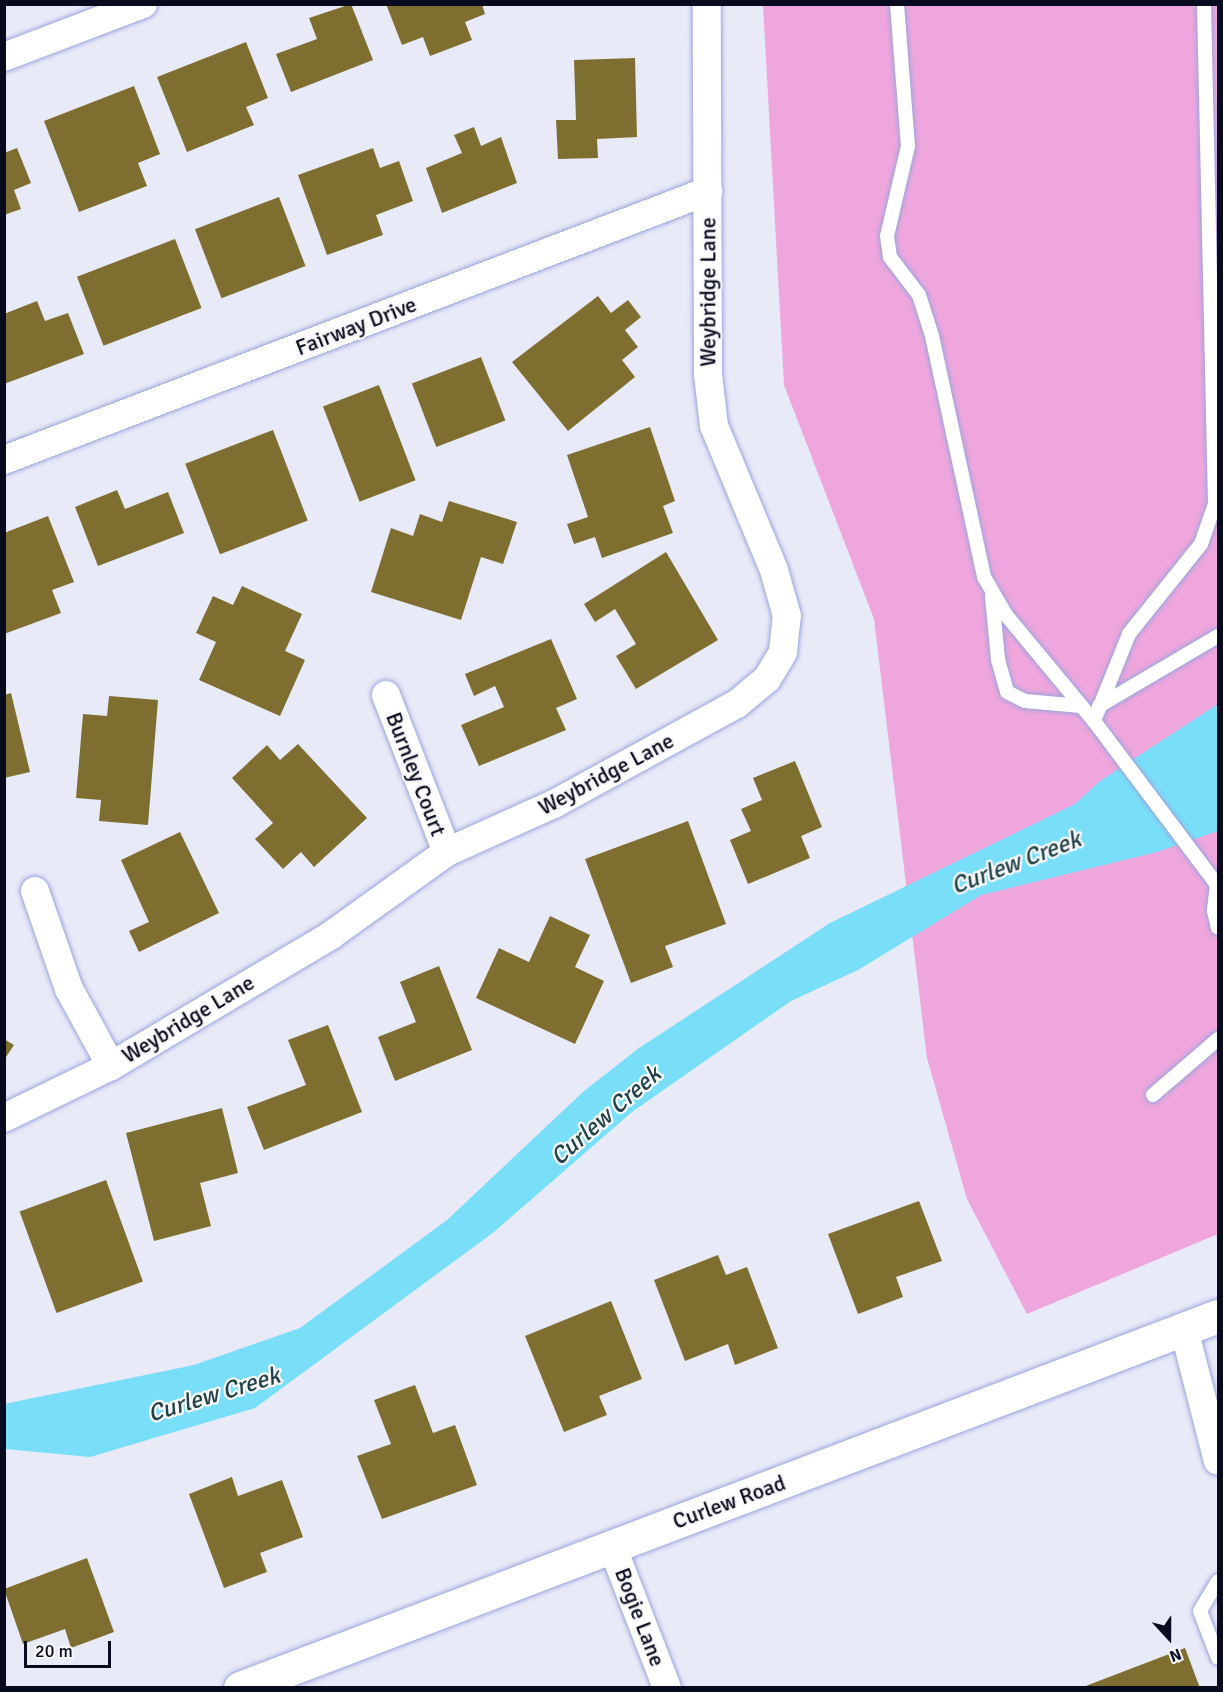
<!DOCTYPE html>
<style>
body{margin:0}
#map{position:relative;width:1223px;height:1692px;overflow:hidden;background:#e8eaf7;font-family:Signika,sans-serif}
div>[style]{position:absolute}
.green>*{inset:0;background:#eea6dc}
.water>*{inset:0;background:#79dff8}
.building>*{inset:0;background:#7e6f30;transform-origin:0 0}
.roads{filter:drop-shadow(0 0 2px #9aa4de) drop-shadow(0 0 2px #9aa4de)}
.service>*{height:14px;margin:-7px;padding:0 7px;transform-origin:7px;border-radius:7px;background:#fff}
.minor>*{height:28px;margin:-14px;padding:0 14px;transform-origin:14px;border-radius:14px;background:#fff}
.secondary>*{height:33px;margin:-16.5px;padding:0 16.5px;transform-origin:16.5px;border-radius:16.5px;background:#fff}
span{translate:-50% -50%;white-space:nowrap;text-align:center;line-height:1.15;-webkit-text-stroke:4.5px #f8f8f8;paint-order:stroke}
.street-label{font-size:22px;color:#080a1e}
.water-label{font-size:24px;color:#22424a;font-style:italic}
.frame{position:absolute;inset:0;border:6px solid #080a1e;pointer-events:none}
.north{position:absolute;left:1139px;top:1608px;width:60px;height:60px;-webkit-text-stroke:4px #f8f8f8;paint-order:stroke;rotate:159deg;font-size:16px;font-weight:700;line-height:24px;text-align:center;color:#080a1e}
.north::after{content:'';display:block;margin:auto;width:21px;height:27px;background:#080a1e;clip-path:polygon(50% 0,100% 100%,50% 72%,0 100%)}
.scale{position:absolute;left:24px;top:1641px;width:87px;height:27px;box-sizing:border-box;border:3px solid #080a1e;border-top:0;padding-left:8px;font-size:18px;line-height:21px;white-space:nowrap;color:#080a1e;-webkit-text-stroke:4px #f8f8f8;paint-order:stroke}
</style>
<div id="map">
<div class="green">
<div style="clip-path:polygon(763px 5px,1218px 5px,1218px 1234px,1027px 1314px,967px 1199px,927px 1058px,874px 619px,784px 385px)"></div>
</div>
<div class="water">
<div style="clip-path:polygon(1218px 704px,1218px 831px,1157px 852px,981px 895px,858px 970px,791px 1001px,632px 1112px,494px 1232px,255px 1408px,90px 1457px,5px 1449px,4px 1404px,194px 1365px,300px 1328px,447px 1220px,584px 1091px,639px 1048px,830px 923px,1075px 804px,1100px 781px)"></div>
</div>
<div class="building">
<div style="clip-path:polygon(351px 4px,373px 60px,291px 92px,276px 54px,317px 39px,309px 18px)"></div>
<div style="clip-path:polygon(386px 4px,482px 4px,485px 14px,465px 22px,472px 40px,430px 56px,423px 37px,402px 45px)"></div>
<div style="clip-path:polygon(246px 42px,268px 98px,246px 107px,254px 125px,187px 152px,157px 77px)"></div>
<div style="clip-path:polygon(635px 58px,637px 137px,597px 139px,598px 158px,558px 159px,556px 120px,576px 120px,574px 60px)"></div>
<div style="clip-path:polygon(134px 86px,160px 154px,138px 163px,147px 186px,79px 212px,44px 121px)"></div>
<div style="clip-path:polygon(474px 127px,481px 146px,501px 137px,517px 183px,442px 213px,426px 168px,462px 153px,454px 135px)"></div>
<div style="clip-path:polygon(17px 148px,31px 183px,14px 190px,21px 209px,4px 215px,4px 153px)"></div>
<div style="clip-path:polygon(373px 148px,380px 168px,399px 161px,413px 201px,376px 215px,383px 235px,327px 255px,298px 175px)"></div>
<div style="left:279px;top:197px;width:74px;height:90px;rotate:69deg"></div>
<div style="left:175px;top:239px;width:74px;height:105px;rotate:69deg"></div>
<div style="clip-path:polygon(598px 296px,611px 313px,628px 300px,641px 317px,625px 330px,638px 347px,622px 360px,635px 377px,568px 431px,512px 362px)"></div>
<div style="clip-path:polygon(37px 301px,45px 321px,68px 313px,84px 354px,4px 384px,4px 314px)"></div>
<div style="left:481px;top:357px;width:68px;height:74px;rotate:69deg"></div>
<div style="left:379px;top:385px;width:102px;height:60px;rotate:69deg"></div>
<div style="clip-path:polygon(650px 427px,675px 501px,663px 506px,673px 533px,602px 558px,595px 537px,574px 544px,567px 524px,588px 517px,567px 455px)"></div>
<div style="left:273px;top:430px;width:97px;height:94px;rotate:69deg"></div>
<div style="clip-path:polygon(117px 490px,125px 509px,168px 492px,184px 533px,98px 566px,75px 507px)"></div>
<div style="clip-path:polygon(449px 501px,517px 522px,503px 564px,481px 557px,461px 620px,371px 592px,391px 528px,413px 536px,420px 514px,442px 522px)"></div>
<div style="clip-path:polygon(48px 516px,74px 582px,52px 590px,61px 613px,4px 634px,4px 533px)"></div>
<div style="clip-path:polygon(666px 552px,718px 640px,636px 689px,616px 656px,636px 644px,615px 609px,595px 622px,584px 604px)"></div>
<div style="clip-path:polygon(242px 586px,302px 614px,285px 651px,305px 660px,280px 716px,199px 680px,216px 642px,196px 633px,213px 596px,233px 605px)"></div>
<div style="clip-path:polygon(551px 639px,577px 699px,556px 708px,566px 730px,479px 766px,461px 725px,504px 707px,495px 686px,474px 696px,465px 674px)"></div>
<div style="clip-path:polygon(11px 693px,30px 772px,4px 778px,4px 695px)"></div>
<div style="clip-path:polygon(109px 696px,158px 700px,148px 825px,99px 821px,101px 800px,76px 798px,83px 714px,107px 716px)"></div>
<div style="clip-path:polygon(298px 744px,367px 818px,314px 867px,301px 852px,283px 869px,255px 839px,273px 823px,232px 778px,267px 745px,280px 760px)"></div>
<div style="clip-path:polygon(795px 761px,822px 827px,801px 836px,810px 858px,748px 884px,730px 840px,751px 831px,741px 809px,762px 800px,753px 778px)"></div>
<div style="clip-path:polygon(688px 821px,726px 924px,665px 946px,673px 967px,631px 983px,585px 859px)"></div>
<div style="clip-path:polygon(180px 832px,219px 913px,139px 952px,129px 931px,149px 922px,121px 860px)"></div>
<div style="clip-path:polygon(550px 916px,590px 935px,575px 967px,604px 981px,575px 1044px,476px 998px,499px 948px,529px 962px)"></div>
<div style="clip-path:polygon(439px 966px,472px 1050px,395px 1081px,378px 1037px,416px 1022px,400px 982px)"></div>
<div style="clip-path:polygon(328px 1025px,362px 1112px,264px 1150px,247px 1107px,306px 1085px,288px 1040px)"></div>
<div style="clip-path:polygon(4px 1039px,14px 1045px,4px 1060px)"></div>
<div style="clip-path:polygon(222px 1108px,238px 1173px,200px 1183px,211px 1226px,154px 1241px,126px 1133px)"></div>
<div style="left:106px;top:1180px;width:108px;height:92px;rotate:70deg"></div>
<div style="clip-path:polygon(919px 1201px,942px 1261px,896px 1277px,903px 1297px,858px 1314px,828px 1234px)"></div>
<div style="clip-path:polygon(718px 1255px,726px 1275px,747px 1267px,778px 1348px,735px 1365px,728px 1344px,685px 1361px,654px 1280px)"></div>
<div style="clip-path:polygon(611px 1301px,642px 1379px,599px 1396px,607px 1415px,564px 1432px,525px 1336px)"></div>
<div style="clip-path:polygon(415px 1385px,433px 1433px,455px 1425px,477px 1485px,382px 1519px,357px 1456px,391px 1444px,374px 1400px)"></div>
<div style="clip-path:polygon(232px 1477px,238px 1496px,282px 1480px,303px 1537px,260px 1553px,267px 1572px,224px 1588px,189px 1494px)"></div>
<div style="clip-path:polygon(87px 1558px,114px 1632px,71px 1648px,65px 1629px,23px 1644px,4px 1589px)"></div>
<div style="clip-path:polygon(1185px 1648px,1200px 1688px,1083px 1688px,1083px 1687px)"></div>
</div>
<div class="roads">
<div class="service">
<div style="left:897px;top:4px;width:142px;rotate:85.6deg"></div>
<div style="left:908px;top:146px;width:92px;rotate:103.1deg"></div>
<div style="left:887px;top:236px;width:21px;rotate:82deg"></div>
<div style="left:890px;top:257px;width:48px;rotate:52.7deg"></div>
<div style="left:919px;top:295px;width:43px;rotate:72.4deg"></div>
<div style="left:932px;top:336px;width:247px;rotate:77.8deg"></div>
<div style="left:984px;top:577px;width:44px;rotate:59.9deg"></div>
<div style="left:1006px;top:615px;width:138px;rotate:50.3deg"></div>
<div style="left:1204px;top:4px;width:500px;rotate:88.74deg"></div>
<div style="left:1215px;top:504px;width:42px;rotate:109.3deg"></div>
<div style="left:1201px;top:544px;width:115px;rotate:128.7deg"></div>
<div style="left:1129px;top:634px;width:94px;rotate:111.9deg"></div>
<div style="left:1094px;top:721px;width:206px;rotate:53.1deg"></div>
<div style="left:992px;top:596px;width:64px;rotate:84.6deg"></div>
<div style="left:998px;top:660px;width:33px;rotate:74deg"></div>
<div style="left:1007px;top:692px;width:20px;rotate:27deg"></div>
<div style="left:1025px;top:701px;width:56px;rotate:5.1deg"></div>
<div style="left:1099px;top:706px;width:138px;rotate:-30.5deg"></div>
<div style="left:1217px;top:885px;width:26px;rotate:97deg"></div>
<div style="left:1214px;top:911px;width:17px;rotate:77deg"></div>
<div style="left:1153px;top:1095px;width:86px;rotate:-40.7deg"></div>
<div style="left:1218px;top:1581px;width:35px;rotate:121deg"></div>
<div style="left:1200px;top:1611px;width:50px;rotate:69deg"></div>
</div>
<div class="minor">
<div style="left:4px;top:57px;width:149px;rotate:-20.9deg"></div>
<div style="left:4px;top:460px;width:754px;rotate:-20.91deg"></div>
<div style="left:386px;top:695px;width:168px;rotate:68.8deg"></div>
<div style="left:35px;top:891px;width:104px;rotate:70.9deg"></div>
<div style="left:69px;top:989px;width:88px;rotate:61.4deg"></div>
<div style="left:4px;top:1118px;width:119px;rotate:-25.9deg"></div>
<div style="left:111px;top:1066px;width:255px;rotate:-30.7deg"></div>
<div style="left:330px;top:936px;width:144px;rotate:-35.7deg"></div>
<div style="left:447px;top:852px;width:117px;rotate:-24.2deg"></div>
<div style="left:554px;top:804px;width:209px;rotate:-28.7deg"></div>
<div style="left:737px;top:704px;width:39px;rotate:-40deg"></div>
<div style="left:767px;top:679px;width:31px;rotate:-59deg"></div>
<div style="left:783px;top:652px;width:36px;rotate:-84deg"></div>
<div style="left:787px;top:616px;width:48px;rotate:-105.8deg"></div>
<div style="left:774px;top:570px;width:156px;rotate:-112.6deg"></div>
<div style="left:714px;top:426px;width:52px;rotate:-96.6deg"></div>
<div style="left:708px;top:374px;width:370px;rotate:-90.2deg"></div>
<div style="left:1184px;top:1329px;width:136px;rotate:75.6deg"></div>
<div style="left:612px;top:1546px;width:152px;rotate:68.8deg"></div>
</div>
<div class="secondary">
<div style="left:240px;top:1688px;width:1046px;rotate:-20.83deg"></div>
</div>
</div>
<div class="street-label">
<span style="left:708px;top:292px;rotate:-90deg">Weybridge Lane</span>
<span style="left:356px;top:326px;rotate:-21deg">Fairway Drive</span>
<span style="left:416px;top:774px;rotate:69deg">Burnley Court</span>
<span style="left:606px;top:774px;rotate:-28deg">Weybridge Lane</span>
<span style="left:188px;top:1019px;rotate:-31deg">Weybridge Lane</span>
<span style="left:729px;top:1502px;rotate:-20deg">Curlew Road</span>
<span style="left:640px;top:1617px;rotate:69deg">Bogie Lane</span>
</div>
<div class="water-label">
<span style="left:1016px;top:863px;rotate:-21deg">Curlew Creek</span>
<span style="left:606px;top:1116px;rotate:-41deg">Curlew Creek</span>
<span style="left:214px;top:1395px;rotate:-17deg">Curlew Creek</span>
</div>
<div class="frame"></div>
<div class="north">N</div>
<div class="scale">20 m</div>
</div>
